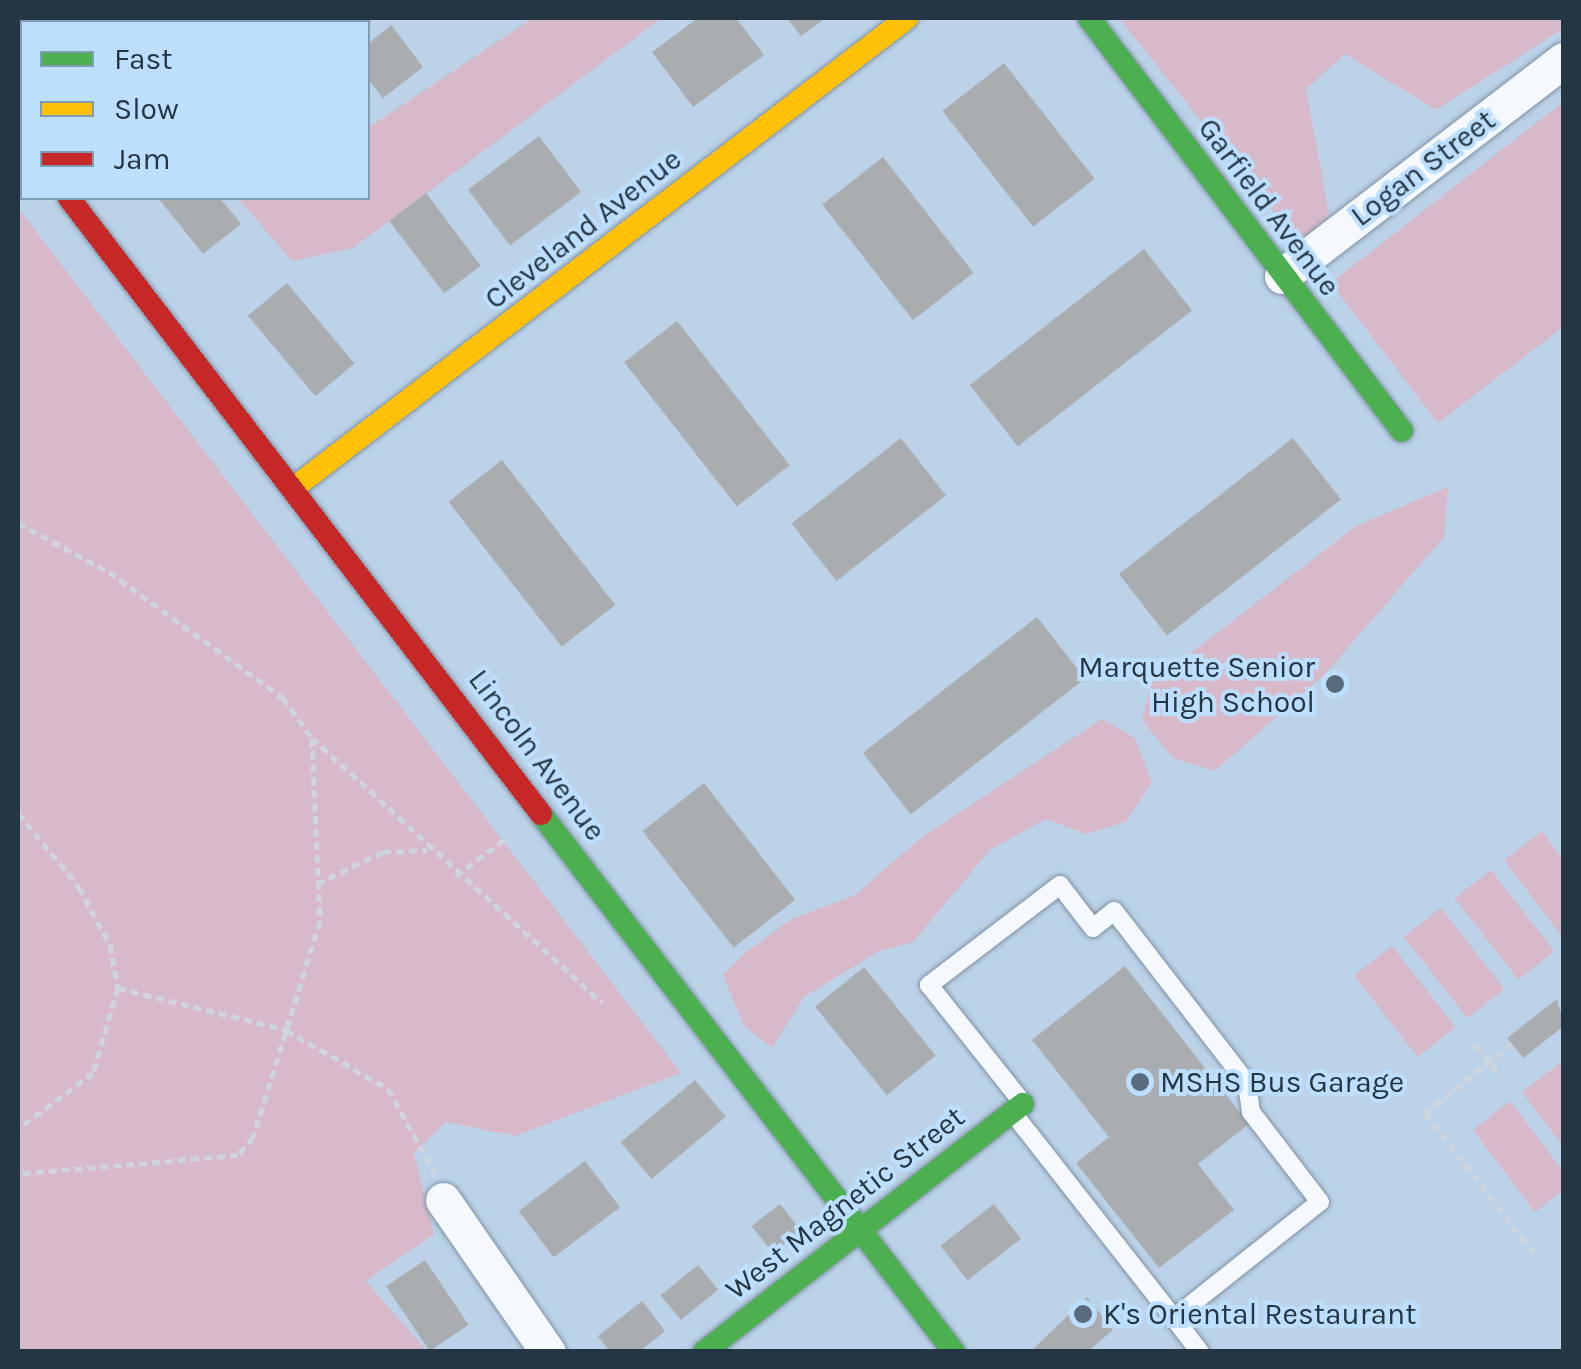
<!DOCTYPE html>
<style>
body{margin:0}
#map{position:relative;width:1581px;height:1369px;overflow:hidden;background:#bbd2e8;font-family:Karla,sans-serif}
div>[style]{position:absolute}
.green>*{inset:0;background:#d7b9ca;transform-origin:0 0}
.building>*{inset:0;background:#aaadaf;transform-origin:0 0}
.path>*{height:5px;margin-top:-2.5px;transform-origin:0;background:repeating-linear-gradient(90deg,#ced5dd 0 8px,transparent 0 13px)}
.roads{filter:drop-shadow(0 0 2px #7f91a2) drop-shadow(0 0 2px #7f91a2)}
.lane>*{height:18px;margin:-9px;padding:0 9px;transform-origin:9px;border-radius:9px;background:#f5f8fc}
.street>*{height:35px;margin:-17.5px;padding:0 17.5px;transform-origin:17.5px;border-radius:17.5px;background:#f5f8fc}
.fast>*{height:22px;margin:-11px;padding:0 11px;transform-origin:11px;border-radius:11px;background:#4caf50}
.slow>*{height:22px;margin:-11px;padding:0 11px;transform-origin:11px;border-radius:11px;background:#ffc107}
.jam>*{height:22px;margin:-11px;padding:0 11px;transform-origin:11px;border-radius:11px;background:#c62828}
.dots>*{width:28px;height:28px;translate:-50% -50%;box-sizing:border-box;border:5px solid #bddffe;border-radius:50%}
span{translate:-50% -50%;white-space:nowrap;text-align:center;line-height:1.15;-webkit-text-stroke:8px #bddffe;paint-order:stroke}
.street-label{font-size:30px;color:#243544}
.poi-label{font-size:30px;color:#243544}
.right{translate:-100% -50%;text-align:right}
.left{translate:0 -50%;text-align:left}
.frame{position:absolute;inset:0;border:20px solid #243544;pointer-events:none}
.legend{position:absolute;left:20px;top:20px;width:350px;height:180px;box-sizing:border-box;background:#bddffe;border:2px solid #809bb4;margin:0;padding:12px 18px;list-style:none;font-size:30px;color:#243544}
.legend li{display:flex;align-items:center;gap:20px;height:50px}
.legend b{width:50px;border:2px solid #809bb4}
</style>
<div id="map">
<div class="green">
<div style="clip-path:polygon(533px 18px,662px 18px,353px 248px,292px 261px,238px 198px,368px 198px,368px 128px)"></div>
<div style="clip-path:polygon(1119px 18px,1563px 18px,1564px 28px,1436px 110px,1345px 54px,1306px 89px,1329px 214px,1301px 246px)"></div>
<div style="clip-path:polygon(1563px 102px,1563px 327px,1438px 423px,1331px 283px)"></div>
<div style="clip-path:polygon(18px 208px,681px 1073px,515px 1136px,446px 1122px,414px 1153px,434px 1234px,366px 1281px,427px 1351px,18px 1351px)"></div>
<div style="clip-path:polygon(1448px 487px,1444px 537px,1326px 673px,1215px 771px,1173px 758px,1142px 720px,1152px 683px,1356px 526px)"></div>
<div style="clip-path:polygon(1102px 719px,1135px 738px,1152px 782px,1126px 822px,1086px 834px,1046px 819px,990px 850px,913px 942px,879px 951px,804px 997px,772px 1048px,744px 1026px,723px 975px,746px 952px,792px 919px,855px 895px,922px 837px)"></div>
<div style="clip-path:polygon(1542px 831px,1563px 860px,1563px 938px,1504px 860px)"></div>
<div style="left:1491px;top:870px;width:103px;height:46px;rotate:52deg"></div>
<div style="left:1441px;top:908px;width:103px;height:47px;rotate:52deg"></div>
<div style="left:1392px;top:946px;width:103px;height:48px;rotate:52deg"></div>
<div style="clip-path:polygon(1560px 1063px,1564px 1067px,1563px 1146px,1522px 1092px)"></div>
<div style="clip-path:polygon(1510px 1101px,1563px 1171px,1563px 1190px,1535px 1212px,1473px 1130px)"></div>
</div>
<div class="building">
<div style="clip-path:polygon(332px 18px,368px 18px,372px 22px,325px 22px)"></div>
<div style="clip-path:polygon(698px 18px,736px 18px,764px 55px,693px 107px,652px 52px)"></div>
<div style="clip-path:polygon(787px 18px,826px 18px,801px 36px)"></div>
<div style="clip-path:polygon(391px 25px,423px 67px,383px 98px,368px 79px,368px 44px)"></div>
<div style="left:1004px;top:63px;width:147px;height:78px;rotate:52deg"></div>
<div style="left:539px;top:136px;width:70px;height:89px;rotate:53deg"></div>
<div style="left:883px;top:157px;width:147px;height:77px;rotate:52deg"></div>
<div style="left:426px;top:193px;width:91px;height:46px;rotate:53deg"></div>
<div style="clip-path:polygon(158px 198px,220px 198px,241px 224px,203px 254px)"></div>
<div style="left:1144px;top:249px;width:78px;height:221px;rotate:52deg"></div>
<div style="left:287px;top:283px;width:105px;height:51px;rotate:50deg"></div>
<div style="left:677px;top:321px;width:183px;height:67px;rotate:52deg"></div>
<div style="left:901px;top:438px;width:73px;height:139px;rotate:52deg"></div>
<div style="left:1293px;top:438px;width:78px;height:221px;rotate:52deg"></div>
<div style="left:502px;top:460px;width:184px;height:68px;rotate:52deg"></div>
<div style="left:1037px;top:617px;width:78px;height:221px;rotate:52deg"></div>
<div style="left:704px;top:783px;width:148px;height:78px;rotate:52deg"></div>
<div style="clip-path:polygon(1125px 966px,1249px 1124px,1198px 1164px,1234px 1210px,1159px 1268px,1076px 1163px,1109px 1137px,1032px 1040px)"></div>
<div style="left:864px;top:967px;width:114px;height:63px;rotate:51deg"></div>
<div style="clip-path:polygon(1557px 999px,1564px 1026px,1523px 1058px,1507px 1038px)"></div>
<div style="left:695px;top:1080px;width:48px;height:97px;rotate:50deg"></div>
<div style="left:585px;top:1161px;width:58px;height:83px;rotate:53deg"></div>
<div style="left:780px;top:1204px;width:34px;height:36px;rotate:52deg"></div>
<div style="left:994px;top:1204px;width:44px;height:68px;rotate:52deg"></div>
<div style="left:425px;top:1260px;width:78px;height:47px;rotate:56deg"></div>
<div style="left:698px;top:1265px;width:32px;height:48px;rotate:51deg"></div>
<div style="clip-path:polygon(1087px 1297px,1113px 1330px,1087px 1352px,1030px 1352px)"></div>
<div style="clip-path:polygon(642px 1301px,665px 1331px,639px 1352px,610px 1352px,598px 1336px)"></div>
</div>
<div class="path">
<div style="left:18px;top:523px;width:103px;rotate:28.3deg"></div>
<div style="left:109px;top:572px;width:215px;rotate:35.9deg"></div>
<div style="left:283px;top:698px;width:49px;rotate:54.1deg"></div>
<div style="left:312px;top:738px;width:183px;rotate:87.5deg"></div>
<div style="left:320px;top:921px;width:226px;rotate:107.2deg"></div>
<div style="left:253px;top:1137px;width:23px;rotate:130deg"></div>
<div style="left:238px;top:1155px;width:221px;rotate:175.1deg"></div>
<div style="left:312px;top:738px;width:393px;rotate:42.4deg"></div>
<div style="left:18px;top:813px;width:96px;rotate:50.5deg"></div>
<div style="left:79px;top:887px;width:66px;rotate:61.9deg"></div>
<div style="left:110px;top:945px;width:44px;rotate:79.5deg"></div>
<div style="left:118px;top:988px;width:89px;rotate:106.4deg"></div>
<div style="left:93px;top:1073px;width:94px;rotate:143.3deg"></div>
<div style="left:456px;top:876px;width:66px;rotate:-37deg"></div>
<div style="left:317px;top:884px;width:73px;rotate:-25.9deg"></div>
<div style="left:383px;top:852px;width:44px;rotate:-2.6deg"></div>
<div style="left:118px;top:988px;width:173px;rotate:14deg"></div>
<div style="left:286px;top:1030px;width:118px;rotate:30deg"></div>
<div style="left:388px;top:1089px;width:96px;rotate:60.8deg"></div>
<div style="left:1563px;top:1006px;width:1px;rotate:-45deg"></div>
<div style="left:1475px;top:1044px;width:41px;rotate:50.9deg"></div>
<div style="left:1512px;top:1044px;width:111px;rotate:141.6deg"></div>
<div style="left:1425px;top:1113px;width:180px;rotate:52.2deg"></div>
</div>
<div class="roads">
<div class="lane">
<div style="left:1013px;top:1113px;width:261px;rotate:51.9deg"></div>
<div style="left:1174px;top:1318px;width:186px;rotate:-38.5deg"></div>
<div style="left:1320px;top:1202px;width:113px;rotate:-127.5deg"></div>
<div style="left:1251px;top:1112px;width:29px;rotate:-98deg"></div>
<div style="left:1247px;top:1083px;width:217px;rotate:-127.7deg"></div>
<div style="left:1114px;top:911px;width:27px;rotate:141deg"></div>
<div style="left:1093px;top:928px;width:54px;rotate:-127.5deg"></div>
<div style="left:1060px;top:885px;width:165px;rotate:142.6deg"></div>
<div style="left:929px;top:985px;width:151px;rotate:51.5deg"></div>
<div style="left:1174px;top:1318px;width:43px;rotate:52.6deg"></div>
</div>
<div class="street">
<div style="left:212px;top:22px;width:7px;rotate:-34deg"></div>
<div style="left:1282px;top:276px;width:355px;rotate:-37.5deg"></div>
<div style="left:443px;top:1200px;width:185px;rotate:55.4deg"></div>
</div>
<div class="fast">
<div style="left:1089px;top:18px;width:518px;rotate:52.84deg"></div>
<div style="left:541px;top:814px;width:678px;rotate:52.49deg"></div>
<div style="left:704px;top:1352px;width:404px;rotate:-37.9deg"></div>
</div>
<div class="slow">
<div style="left:18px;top:131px;width:8px;rotate:60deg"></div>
<div style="left:295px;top:487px;width:771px;rotate:-37.46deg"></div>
</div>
<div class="jam">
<div style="left:69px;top:198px;width:776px;rotate:52.54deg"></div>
</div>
</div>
<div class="dots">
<div style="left:1335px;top:684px;background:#596c7d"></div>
<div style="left:1140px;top:1082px;background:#596c7d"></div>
<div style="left:1083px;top:1314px;background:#596c7d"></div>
</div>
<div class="street-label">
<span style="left:1423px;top:168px;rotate:-37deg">Logan Street</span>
<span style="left:1269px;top:207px;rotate:53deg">Garfield Avenue</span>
<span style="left:583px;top:229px;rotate:-38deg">Cleveland Avenue</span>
<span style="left:537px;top:755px;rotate:53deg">Lincoln Avenue</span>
<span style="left:845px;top:1203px;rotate:-38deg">West Magnetic Street</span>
</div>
<div class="poi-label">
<span class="right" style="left:1315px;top:684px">Marquette Senior<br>High School</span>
<span class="left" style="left:1160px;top:1082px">MSHS Bus Garage</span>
<span class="left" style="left:1103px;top:1314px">K's Oriental Restaurant</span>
</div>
<div class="frame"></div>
<ul class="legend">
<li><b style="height:12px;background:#4caf50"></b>Fast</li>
<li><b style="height:12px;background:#ffc107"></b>Slow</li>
<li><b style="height:12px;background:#c62828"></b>Jam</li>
</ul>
</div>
